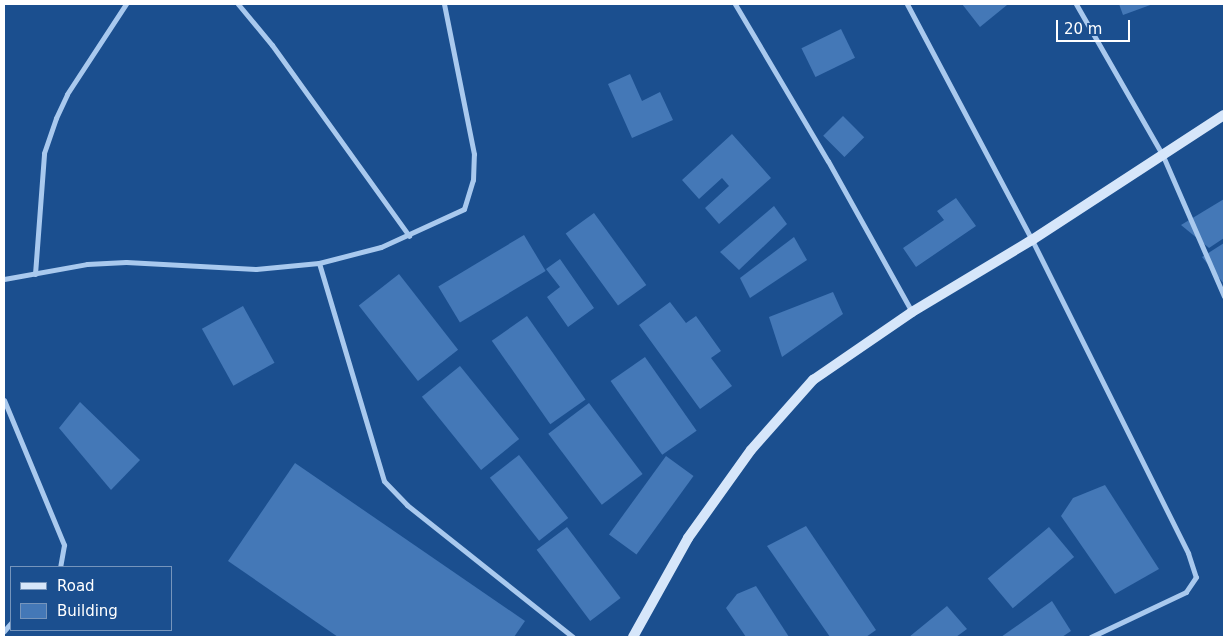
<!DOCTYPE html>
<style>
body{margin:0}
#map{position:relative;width:1228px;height:641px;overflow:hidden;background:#1b4f8f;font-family:"DejaVu Sans",sans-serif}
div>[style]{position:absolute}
.building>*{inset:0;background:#4478b7;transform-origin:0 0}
.minor>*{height:5px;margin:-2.5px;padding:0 2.5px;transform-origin:2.5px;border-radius:2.5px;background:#a9c9ee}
.secondary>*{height:10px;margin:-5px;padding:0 5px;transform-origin:5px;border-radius:5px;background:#d6e6fa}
span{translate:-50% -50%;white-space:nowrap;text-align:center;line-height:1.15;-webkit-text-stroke:4px #1b4f8f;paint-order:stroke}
.frame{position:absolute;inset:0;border:5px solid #fff;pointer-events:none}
.legend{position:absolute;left:10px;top:566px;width:162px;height:65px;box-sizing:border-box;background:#1b4f8f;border:1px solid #7695bc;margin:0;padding:6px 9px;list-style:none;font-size:15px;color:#fff}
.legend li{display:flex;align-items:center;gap:10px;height:25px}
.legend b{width:25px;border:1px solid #7695bc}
.scale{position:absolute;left:1056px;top:20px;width:74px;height:22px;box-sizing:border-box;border:2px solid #fff;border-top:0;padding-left:6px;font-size:15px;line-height:18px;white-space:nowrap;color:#fff;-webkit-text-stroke:4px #1b4f8f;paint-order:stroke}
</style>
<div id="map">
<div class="building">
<div style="clip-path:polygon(962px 4px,1006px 4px,1007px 5px,980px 27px)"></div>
<div style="clip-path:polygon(1119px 4px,1153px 4px,1123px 15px)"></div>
<div style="left:841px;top:29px;width:32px;height:44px;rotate:64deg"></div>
<div style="clip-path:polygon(630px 74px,642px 101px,660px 92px,673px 120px,632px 138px,608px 84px)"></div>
<div style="left:843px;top:116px;width:30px;height:28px;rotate:45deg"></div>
<div style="clip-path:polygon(732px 134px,771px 178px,719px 224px,705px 208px,729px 186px,722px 178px,699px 199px,682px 180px)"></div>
<div style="clip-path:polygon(956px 198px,976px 226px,916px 267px,903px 248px,944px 220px,937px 211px)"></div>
<div style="clip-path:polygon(1224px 199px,1224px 238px,1209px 248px,1181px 225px)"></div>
<div style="clip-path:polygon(774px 206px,787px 224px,739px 270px,720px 252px)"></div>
<div style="left:594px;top:213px;width:89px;height:35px;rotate:54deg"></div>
<div style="left:524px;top:235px;width:42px;height:100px;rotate:59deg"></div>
<div style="clip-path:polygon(794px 237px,807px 260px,750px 298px,740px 278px)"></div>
<div style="clip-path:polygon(1224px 243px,1224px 284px,1202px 257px)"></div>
<div style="clip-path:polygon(560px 259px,594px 308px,568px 327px,547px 297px,560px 287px,546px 269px)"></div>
<div style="left:399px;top:274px;width:96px;height:51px;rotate:52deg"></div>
<div style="clip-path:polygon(833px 292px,843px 314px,782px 357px,769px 317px)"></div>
<div style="clip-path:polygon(670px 302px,686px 323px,696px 316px,721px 351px,711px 358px,732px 386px,700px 409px,639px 325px)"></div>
<div style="left:243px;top:306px;width:65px;height:47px;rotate:61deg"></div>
<div style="left:527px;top:316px;width:102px;height:43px;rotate:55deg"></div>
<div style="left:645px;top:357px;width:90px;height:42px;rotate:55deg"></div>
<div style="left:460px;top:366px;width:94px;height:49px;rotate:51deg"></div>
<div style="clip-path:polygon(80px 402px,140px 460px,111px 490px,59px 428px)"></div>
<div style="left:589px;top:403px;width:89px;height:51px;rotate:53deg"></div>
<div style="left:519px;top:455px;width:80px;height:37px;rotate:52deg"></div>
<div style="left:666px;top:456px;width:34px;height:97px;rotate:36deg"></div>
<div style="clip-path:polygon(295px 463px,525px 621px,514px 637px,338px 637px,228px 561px)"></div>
<div style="clip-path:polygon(1105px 485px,1159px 569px,1115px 594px,1061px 516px,1073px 498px)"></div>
<div style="clip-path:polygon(806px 526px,876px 630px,866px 637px,830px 637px,767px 546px)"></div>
<div style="left:567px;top:527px;width:89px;height:38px;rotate:53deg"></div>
<div style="left:1049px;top:527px;width:39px;height:80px;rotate:50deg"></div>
<div style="clip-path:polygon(756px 586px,789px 637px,746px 637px,726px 608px,737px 594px)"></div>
<div style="clip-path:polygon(1052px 601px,1071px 631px,1062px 637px,1001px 637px)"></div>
<div style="clip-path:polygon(947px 606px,967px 629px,956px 637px,909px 637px)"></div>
</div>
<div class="minor">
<div style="left:238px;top:4px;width:53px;rotate:50.3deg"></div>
<div style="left:272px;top:45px;width:235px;rotate:54.3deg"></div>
<div style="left:735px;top:4px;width:182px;rotate:59.4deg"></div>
<div style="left:828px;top:161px;width:173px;rotate:60.9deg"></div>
<div style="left:907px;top:4px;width:267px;rotate:62.1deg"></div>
<div style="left:1032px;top:240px;width:350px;rotate:63.5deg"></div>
<div style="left:1188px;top:553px;width:25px;rotate:72deg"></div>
<div style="left:1196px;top:577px;width:18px;rotate:124deg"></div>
<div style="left:1186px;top:592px;width:105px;rotate:154.7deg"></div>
<div style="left:1076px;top:4px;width:175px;rotate:60.2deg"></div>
<div style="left:1163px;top:156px;width:153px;rotate:66.5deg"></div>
<div style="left:319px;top:263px;width:227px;rotate:73.4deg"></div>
<div style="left:384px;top:481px;width:33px;rotate:46deg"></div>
<div style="left:407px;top:505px;width:212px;rotate:38.5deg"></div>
<div style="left:35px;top:274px;width:121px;rotate:-85.7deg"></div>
<div style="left:44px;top:153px;width:37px;rotate:-71deg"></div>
<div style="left:56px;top:118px;width:26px;rotate:-65deg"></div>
<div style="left:67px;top:94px;width:108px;rotate:-56.8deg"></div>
<div style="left:4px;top:279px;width:84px;rotate:-10.2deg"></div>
<div style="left:87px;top:264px;width:39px;rotate:-3deg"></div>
<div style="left:126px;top:262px;width:130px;rotate:3.1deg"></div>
<div style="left:256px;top:269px;width:63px;rotate:-5.4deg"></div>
<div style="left:319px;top:263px;width:64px;rotate:-14.5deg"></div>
<div style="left:381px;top:247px;width:91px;rotate:-24.6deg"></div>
<div style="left:464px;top:209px;width:30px;rotate:-73deg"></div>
<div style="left:473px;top:180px;width:26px;rotate:-88deg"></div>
<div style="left:474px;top:154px;width:153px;rotate:-101.3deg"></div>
<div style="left:4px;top:400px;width:157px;rotate:67.5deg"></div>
<div style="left:64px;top:545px;width:22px;rotate:100deg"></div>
<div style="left:4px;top:631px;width:11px;rotate:-49deg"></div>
</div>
<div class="secondary">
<div style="left:633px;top:637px;width:113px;rotate:-60.9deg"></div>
<div style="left:688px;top:538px;width:108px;rotate:-54.4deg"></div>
<div style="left:751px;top:450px;width:94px;rotate:-48.5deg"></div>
<div style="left:813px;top:380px;width:120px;rotate:-34.5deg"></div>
<div style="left:912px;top:312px;width:140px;rotate:-31deg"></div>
<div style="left:1032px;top:240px;width:229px;rotate:-33.1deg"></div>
</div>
<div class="frame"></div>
<ul class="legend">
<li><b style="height:6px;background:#d6e6fa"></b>Road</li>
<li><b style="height:14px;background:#4478b7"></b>Building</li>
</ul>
<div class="scale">20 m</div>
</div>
